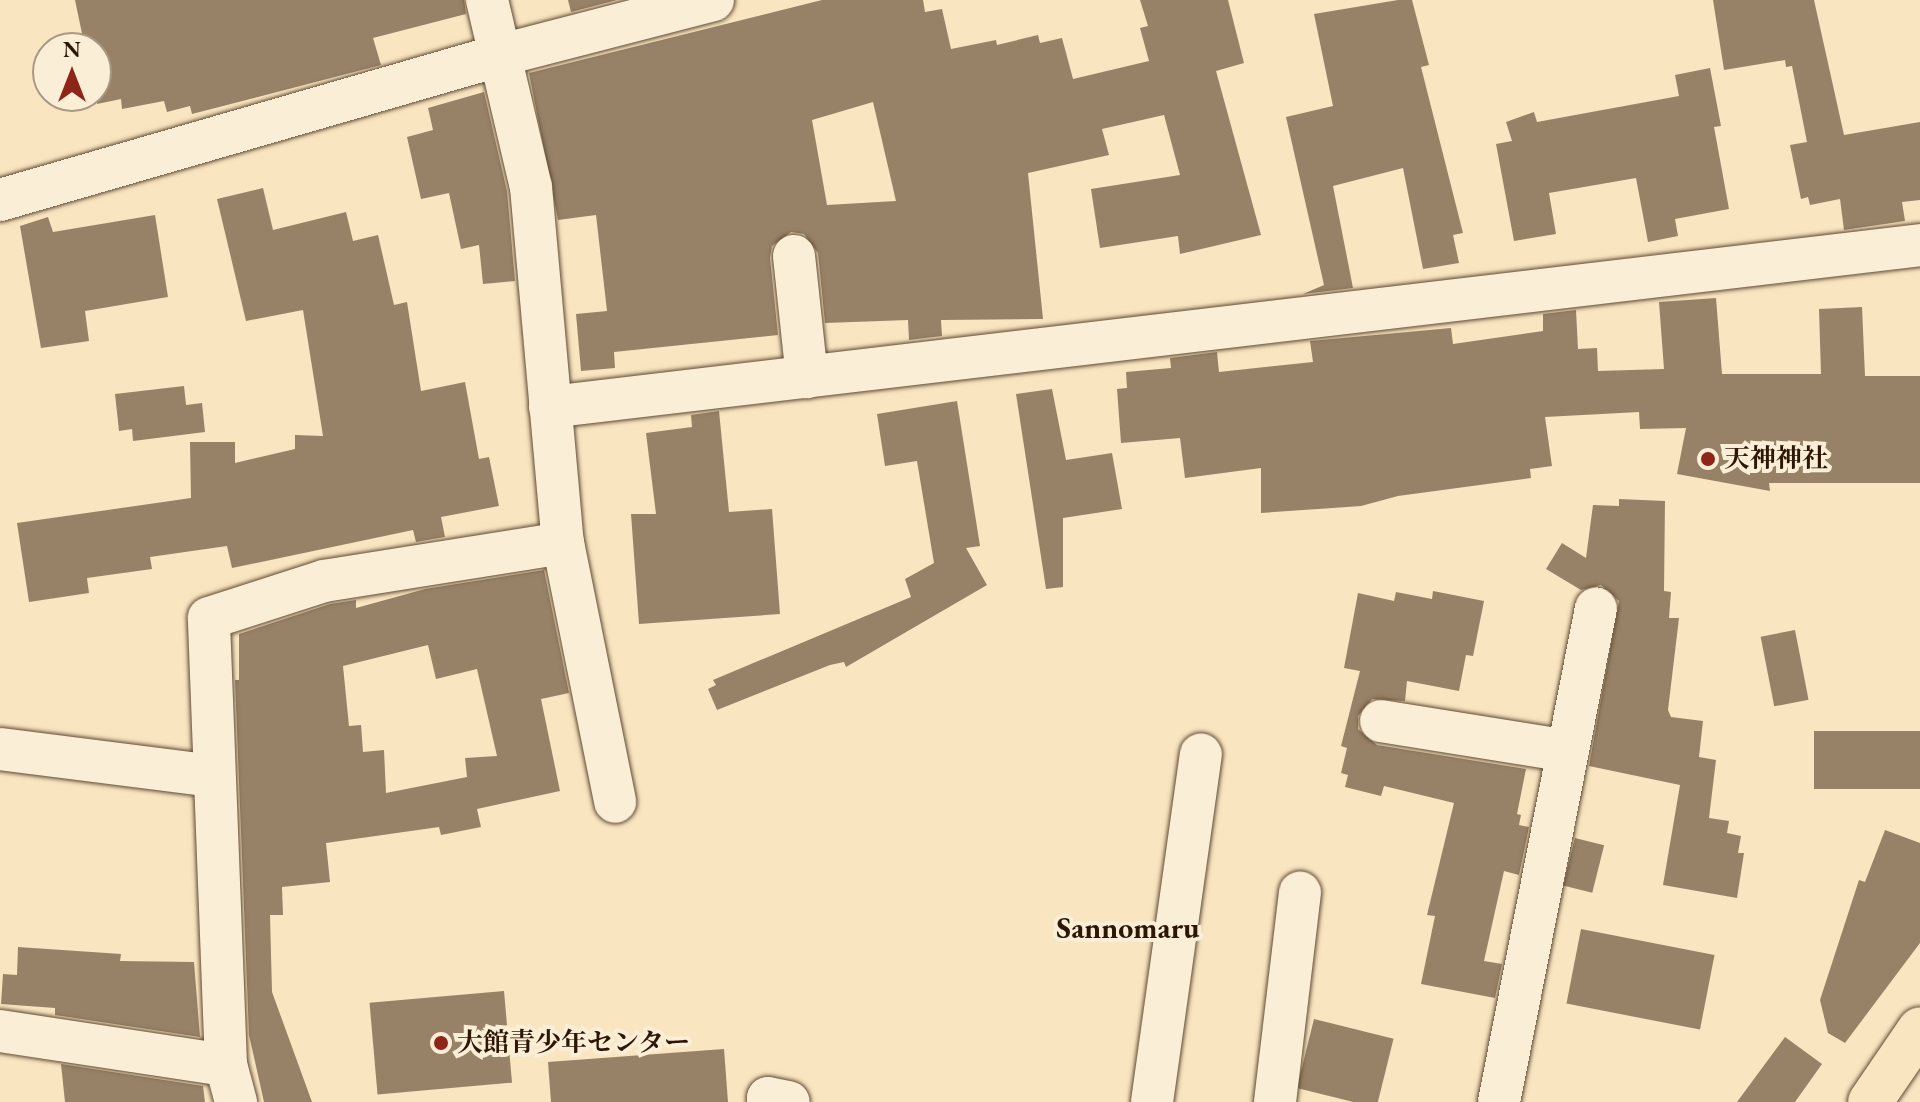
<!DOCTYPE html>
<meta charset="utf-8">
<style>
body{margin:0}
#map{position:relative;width:1920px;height:1102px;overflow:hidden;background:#f9e5c0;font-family:"EB Garamond","Noto Serif JP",serif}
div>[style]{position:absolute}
.building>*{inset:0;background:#978267;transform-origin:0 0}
.roads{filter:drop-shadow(0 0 2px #604a34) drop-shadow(0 0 2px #604a34)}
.minor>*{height:42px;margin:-21px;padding:0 21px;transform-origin:21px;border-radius:21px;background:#fbeed6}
.trunk>*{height:44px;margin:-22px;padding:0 22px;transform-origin:22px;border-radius:22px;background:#f9e5c0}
.dots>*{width:22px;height:22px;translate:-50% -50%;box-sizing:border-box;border:4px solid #fbeed6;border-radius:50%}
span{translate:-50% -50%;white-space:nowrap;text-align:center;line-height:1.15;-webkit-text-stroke:8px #fbeed6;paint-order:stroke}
.poi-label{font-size:26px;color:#2d1606;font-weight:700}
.left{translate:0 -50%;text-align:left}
.quarter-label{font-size:30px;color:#2d1606;font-weight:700}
.north{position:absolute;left:32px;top:32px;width:80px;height:80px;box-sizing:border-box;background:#fbeed6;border:2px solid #a99883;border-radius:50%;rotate:0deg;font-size:22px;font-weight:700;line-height:32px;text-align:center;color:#2d1606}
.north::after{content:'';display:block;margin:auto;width:28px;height:36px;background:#8f2418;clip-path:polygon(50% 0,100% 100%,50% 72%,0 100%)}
</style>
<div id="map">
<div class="building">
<div style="clip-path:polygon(75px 0,464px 0,466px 14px,373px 38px,381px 65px,192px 114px,190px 106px,167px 112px,164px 101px,122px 109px,121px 99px,97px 104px,96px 48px,85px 48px)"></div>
<div style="clip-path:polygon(568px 0,617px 0,571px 12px)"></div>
<div style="clip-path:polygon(evenodd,822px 0,923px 0,925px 12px,942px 9px,951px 49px,996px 40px,997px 45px,1038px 35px,1040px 43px,1062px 38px,1073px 79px,1149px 61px,1140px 28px,1148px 26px,1140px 0,1228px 0,1244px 63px,1216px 71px,1261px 235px,1180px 254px,1178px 236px,1100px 248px,1091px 189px,1180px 175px,1164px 115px,1102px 129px,1109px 155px,1028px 173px,1043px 319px,941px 320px,942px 336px,909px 340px,908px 320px,825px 323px,818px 253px,804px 234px,791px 232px,772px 246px,770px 258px,778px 335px,614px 352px,615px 368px,581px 371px,576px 314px,607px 311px,596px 215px,558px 220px,529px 73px,822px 0,873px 102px,896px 201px,827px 205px,812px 120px,873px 102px)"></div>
<div style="clip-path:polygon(1398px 0,1412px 0,1429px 65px,1421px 67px,1463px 233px,1453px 235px,1459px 263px,1423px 269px,1403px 168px,1333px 186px,1353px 288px,1303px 294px,1324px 285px,1286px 117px,1333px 106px,1314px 14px)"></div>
<div style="clip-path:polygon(1713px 0,1814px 0,1844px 135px,1920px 122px,1920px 200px,1902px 202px,1905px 221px,1844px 230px,1840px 199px,1810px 205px,1808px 197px,1801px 199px,1790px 145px,1807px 142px,1792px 66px,1786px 67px,1785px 60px,1724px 70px)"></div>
<div style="clip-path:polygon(1710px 68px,1721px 126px,1714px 127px,1729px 209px,1675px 219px,1678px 236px,1648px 242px,1636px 178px,1549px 193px,1556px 234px,1514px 241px,1496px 144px,1512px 141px,1506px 122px,1534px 112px,1537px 122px,1679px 96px,1675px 75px)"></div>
<div style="clip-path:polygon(484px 92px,507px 191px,515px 281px,483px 284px,479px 245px,461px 249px,449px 193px,421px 199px,407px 137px,433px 130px,428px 108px)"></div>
<div style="clip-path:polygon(263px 188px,273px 230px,346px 212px,353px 241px,378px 235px,394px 305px,407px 302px,421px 391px,465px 382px,479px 459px,489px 457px,499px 506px,441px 517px,445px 537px,416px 542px,413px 530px,232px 568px,227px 546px,150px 557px,152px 569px,87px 578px,89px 593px,29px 602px,17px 523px,191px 498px,190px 442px,235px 442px,235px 463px,295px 449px,295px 435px,323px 436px,303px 310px,246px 321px,217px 199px)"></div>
<div style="clip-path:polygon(155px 215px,168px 297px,85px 311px,89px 341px,41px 348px,20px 226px,48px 217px,53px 232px)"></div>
<div style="clip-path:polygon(1716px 298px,1722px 374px,1821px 374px,1819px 309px,1862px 307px,1865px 376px,1920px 376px,1920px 483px,1769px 483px,1770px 491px,1677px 474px,1686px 428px,1640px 429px,1639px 412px,1545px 417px,1552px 466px,1530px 469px,1531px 478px,1398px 496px,1361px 506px,1261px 513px,1261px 468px,1185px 478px,1180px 438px,1121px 443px,1117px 389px,1127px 388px,1126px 372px,1171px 368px,1170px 358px,1217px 352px,1219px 372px,1313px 362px,1310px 341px,1451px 328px,1453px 344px,1543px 331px,1543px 314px,1576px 310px,1578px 349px,1597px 348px,1598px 371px,1664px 369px,1659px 302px)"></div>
<div style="clip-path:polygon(184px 386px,186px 405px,202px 403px,205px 432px,133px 441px,132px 429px,119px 431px,115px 394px)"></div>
<div style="clip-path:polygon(1052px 389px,1066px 460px,1112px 453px,1122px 509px,1063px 518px,1063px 587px,1046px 589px,1016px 394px)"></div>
<div style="clip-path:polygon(957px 401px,980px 546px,966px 548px,987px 585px,846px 667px,844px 662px,830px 665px,717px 710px,708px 689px,716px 685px,713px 680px,911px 597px,905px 579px,934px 563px,917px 461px,885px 466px,877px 414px)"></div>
<div style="clip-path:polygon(719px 411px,729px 512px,772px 509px,780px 614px,639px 624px,631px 514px,656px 514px,646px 433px,692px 427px,691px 415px)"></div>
<div style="clip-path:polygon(1619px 499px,1665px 501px,1664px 591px,1671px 592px,1669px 618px,1679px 618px,1668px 710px,1671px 717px,1703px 721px,1699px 757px,1716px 760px,1709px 818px,1729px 821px,1727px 833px,1741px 836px,1738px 853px,1744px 853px,1737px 898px,1663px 885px,1680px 785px,1589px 766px,1619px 601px,1601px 585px,1581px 590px,1546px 569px,1562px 543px,1586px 558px,1593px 505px,1619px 506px)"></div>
<div style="clip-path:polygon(evenodd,544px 570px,569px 693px,541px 699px,560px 791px,477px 809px,481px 827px,441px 835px,439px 827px,326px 843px,330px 882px,282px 887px,283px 915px,270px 915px,272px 992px,312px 1102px,264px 1102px,249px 1035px,235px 680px,239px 680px,239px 634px,330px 604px,356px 600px,356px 608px,425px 589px,544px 570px,428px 645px,436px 679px,477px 669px,497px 756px,465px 758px,467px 777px,386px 793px,384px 750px,363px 752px,361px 725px,349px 726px,343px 666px,428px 645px)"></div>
<div style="clip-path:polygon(1433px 591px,1484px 601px,1473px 656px,1466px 655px,1459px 691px,1407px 681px,1405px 701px,1372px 699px,1358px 716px,1358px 729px,1377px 745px,1526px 769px,1517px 814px,1521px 815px,1519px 825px,1529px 827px,1519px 875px,1504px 871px,1484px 961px,1502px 964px,1495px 998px,1421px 984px,1435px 916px,1427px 915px,1454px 803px,1384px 786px,1381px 796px,1345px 787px,1348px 775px,1341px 773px,1347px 748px,1341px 746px,1360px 671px,1344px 668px,1358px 593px,1394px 601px,1396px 592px,1432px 599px)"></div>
<div style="left:1795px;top:630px;width:71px;height:35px;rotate:79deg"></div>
<div style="left:1814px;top:731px;width:106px;height:58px"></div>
<div style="clip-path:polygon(1885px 830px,1920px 843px,1920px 943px,1845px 1043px,1828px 1033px,1820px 1000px,1859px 880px,1865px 882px)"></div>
<div style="left:1575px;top:838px;width:30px;height:49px;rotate:14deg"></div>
<div style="left:1581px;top:929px;width:136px;height:76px;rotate:11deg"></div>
<div style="clip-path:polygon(18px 947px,121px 954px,120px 961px,194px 962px,200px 1037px,55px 1015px,55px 1008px,1px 1004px,3px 974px,17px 975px)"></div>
<div style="left:504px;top:991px;width:92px;height:135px;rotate:85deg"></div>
<div style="left:1314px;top:1019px;width:82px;height:71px;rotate:14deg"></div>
<div style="clip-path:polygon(1785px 1037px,1822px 1064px,1795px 1102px,1737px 1102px)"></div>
<div style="clip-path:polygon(724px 1049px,728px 1102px,551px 1102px,548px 1062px)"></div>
<div style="clip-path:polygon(61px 1064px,203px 1086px,205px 1102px,65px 1102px)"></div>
</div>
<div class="roads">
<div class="minor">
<div style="left:487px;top:0;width:192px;rotate:76.8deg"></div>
<div style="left:531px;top:187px;width:357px;rotate:84.9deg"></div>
<div style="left:563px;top:543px;width:264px;rotate:78.6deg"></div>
<div style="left:0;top:200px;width:522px;rotate:-16.14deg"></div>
<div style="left:501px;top:55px;width:219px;rotate:-14.5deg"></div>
<div style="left:794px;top:256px;width:122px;rotate:83.9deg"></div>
<div style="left:550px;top:407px;width:1380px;rotate:-6.74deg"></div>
<div style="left:1381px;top:721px;width:189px;rotate:9.1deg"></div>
<div style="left:0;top:749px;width:215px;rotate:7.2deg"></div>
<div style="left:0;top:1031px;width:229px;rotate:8.6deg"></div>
<div style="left:236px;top:1102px;width:38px;rotate:-105deg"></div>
<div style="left:226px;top:1065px;width:447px;rotate:-92.2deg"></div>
<div style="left:209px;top:618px;width:121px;rotate:-17.8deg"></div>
<div style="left:324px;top:581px;width:242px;rotate:-9deg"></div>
<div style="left:768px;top:1102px;width:4px;rotate:-90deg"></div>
<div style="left:768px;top:1098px;width:21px;rotate:11deg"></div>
<div style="left:1152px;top:1102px;width:351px;rotate:-82deg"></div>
<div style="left:1275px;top:1102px;width:211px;rotate:-83.2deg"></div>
<div style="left:1499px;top:1102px;width:503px;rotate:-78.89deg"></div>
</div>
<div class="trunk">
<div style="left:1870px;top:1102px;width:88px;rotate:-55.6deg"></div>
</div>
</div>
<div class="dots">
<div style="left:1708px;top:459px;background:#8f2418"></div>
<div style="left:441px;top:1043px;background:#8f2418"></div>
</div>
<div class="poi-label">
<span class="left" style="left:1724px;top:459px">天神神社</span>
<span class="left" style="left:457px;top:1043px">大館青少年センター</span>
</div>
<div class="quarter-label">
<span style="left:1128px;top:928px">Sannomaru</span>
</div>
<div class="north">N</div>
</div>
